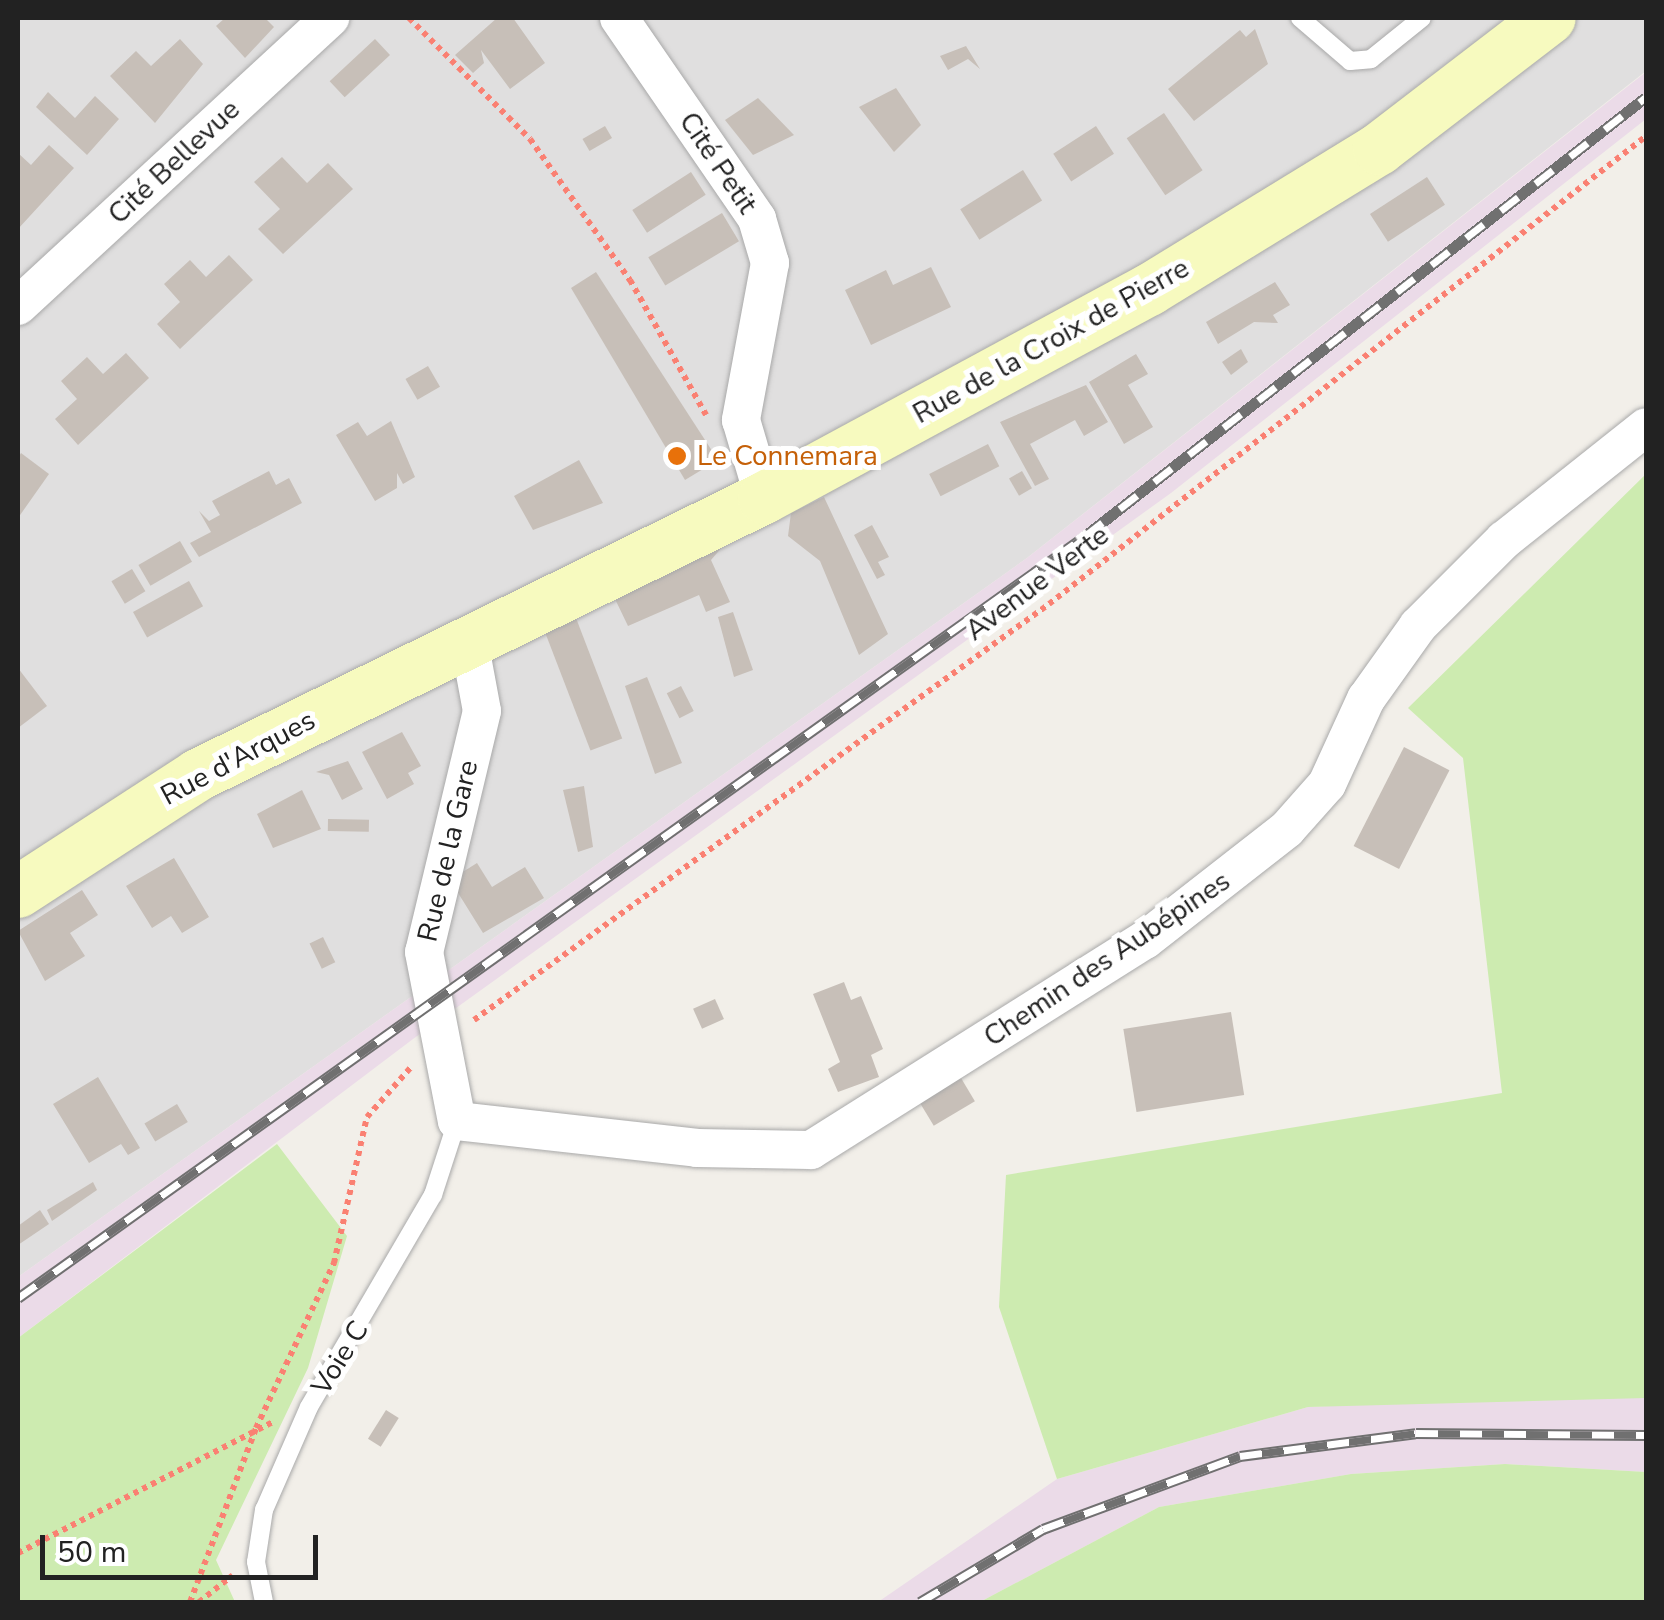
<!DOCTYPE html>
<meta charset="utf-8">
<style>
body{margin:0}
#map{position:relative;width:1664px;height:1620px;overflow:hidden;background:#f2efe9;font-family:"Nunito Sans",sans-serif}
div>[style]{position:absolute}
.residential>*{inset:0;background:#e0dfdf}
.industrial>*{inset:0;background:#ebdbe8}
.grass>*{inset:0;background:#cdebb0}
.building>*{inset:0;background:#c7bfb8;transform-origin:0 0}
.path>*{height:6px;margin-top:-3px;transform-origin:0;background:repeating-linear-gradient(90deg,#fa8072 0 5px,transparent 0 10px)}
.roads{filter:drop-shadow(0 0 2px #a9a9a9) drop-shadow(0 0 2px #a9a9a9)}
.service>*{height:18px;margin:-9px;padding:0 9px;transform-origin:9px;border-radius:9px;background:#fff}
.minor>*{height:38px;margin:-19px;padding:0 19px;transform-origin:19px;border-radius:19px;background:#fff}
.secondary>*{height:52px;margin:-26px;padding:0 26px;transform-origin:26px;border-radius:26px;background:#f7fabf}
.rail>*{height:11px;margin-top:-5.5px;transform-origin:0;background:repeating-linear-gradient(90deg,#fff 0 22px,#707070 0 44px);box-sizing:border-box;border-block:2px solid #707070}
.dots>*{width:28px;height:28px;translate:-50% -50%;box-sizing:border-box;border:5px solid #fff;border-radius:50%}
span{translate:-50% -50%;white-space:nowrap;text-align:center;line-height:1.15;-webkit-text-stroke:10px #fff;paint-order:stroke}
.street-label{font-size:28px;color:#222}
.food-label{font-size:28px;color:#c56008}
.left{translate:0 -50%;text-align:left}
.frame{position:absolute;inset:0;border:20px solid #222;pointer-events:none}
.scale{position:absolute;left:40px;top:1535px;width:278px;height:45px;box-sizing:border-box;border:5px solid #222;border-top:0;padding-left:12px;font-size:30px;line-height:35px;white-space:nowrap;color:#222;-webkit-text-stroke:8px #fff;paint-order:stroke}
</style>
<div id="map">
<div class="residential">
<div style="clip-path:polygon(18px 18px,1646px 18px,1646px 71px,1027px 558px,18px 1277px)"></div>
</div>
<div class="industrial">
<div style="clip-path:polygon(1646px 72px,1646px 119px,1171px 493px,413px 1039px,18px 1338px,18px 1277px,1027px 558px)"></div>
<div style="clip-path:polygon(1620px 1392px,1646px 1398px,1646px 1472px,1505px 1464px,1351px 1474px,1159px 1507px,980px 1602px,878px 1602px,1057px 1479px,1308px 1407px)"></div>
</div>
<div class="grass">
<div style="clip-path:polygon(1646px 474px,1646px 1398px,1308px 1407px,1057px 1479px,999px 1307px,1006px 1175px,1502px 1093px,1463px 758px,1408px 708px)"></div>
<div style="clip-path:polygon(277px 1144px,347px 1236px,308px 1368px,216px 1560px,235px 1602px,18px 1602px,18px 1338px)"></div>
<div style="clip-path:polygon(1505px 1464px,1646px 1472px,1646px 1602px,980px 1602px,1159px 1507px,1351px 1474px)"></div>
</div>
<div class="building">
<div style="clip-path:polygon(225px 18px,265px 18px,274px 27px,245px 58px,216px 26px)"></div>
<div style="clip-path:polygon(497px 18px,513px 18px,545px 63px,510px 89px,481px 50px,484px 63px,473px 73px,455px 55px)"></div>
<div style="clip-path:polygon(1255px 29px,1268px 64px,1194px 121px,1168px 89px,1240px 30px,1246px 37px)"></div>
<div style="clip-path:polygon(180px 39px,203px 64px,155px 123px,110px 76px,136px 51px,151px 66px)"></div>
<div style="left:375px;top:39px;width:22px;height:62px;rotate:47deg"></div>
<div style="clip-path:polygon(966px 46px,980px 69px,968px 59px,948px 70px,940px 56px)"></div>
<div style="clip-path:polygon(896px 88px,921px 125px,894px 152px,859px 107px)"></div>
<div style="clip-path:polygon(48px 92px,75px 118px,95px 96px,119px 119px,87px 155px,36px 107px)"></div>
<div style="clip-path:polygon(758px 98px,794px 135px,753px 155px,725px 120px)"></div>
<div style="left:1164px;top:113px;width:69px;height:45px;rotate:56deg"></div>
<div style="left:605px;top:126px;width:14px;height:26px;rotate:60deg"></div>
<div style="left:1096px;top:126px;width:33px;height:51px;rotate:57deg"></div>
<div style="clip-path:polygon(49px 145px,74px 168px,18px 229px,18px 153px,31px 165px)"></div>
<div style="clip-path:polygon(282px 157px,307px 183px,328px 163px,353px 189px,283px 254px,258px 229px,280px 209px,254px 182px)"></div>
<div style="left:1023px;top:170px;width:36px;height:74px;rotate:58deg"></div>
<div style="left:691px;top:172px;width:27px;height:70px;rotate:57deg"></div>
<div style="left:1427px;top:177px;width:33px;height:68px;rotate:57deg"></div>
<div style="left:722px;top:213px;width:33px;height:86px;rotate:59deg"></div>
<div style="clip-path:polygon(229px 255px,253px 280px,180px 349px,157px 324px,180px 302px,164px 284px,190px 260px,206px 277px)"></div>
<div style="clip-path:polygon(931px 267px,951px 307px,871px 345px,845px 290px,886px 270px,893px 285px)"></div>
<div style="clip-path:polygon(596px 272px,718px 460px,685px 480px,571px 288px)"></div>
<div style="clip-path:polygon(1275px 282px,1290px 305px,1273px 315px,1278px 323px,1254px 322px,1218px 344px,1206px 322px)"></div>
<div style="clip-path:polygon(1241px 349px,1248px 362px,1231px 375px,1222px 362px)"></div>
<div style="clip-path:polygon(126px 353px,149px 378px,78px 445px,55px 419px,77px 399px,61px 381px,87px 357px,103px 374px)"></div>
<div style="clip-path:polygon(1136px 354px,1148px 374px,1128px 385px,1153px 427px,1124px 444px,1089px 382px)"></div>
<div style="left:428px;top:366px;width:24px;height:26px;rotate:60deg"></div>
<div style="clip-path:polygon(1086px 385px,1108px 422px,1084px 436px,1075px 420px,1030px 444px,1049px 479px,1035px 486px,1000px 422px)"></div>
<div style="clip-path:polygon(391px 421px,415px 477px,403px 484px,397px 473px,397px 488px,375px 501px,336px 435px,358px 422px,367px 436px)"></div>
<div style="left:988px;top:444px;width:25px;height:66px;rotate:63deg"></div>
<div style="clip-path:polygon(21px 453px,49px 474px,18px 518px,18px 458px)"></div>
<div style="clip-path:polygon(579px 460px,603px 503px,533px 530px,514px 496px)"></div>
<div style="clip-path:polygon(269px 471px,276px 485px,289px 478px,302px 503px,199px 557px,190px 543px,211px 532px,199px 511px,209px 521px,220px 515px,212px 501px)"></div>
<div style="left:1022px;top:471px;width:20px;height:15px;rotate:60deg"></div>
<div style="clip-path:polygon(824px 497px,888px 634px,859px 655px,820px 561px,788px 536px,791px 513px)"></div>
<div style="clip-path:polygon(872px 525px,889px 557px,878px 562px,885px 575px,877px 579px,854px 535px)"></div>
<div style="left:180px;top:541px;width:24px;height:48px;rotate:60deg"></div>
<div style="clip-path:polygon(723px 546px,711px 560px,730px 602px,706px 612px,699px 595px,628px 626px,615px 599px)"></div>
<div style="left:132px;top:569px;width:26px;height:24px;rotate:59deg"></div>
<div style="left:189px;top:581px;width:29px;height:64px;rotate:61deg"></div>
<div style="clip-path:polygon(733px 612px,753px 670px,734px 677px,718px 617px)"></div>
<div style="left:576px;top:618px;width:129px;height:34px;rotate:69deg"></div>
<div style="clip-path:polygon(18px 668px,47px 706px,18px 728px)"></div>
<div style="clip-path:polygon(647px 677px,682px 763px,655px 774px,625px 686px)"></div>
<div style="left:681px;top:686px;width:28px;height:16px;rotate:63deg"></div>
<div style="clip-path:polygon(402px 732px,421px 766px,408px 773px,414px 784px,387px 799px,362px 752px)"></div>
<div style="left:1404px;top:747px;width:51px;height:111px;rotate:27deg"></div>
<div style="clip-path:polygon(348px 761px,363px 789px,342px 800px,329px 775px,316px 772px)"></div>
<div style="clip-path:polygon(584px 786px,593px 847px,578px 852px,563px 790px)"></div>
<div style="clip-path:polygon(302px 790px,321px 829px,273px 848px,257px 814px)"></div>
<div style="left:328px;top:819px;width:41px;height:12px;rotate:1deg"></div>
<div style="clip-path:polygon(174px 858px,209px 917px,182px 933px,171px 916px,152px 928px,126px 886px)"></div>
<div style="clip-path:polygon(477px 863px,492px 887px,525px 867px,544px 898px,483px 933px,450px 880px)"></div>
<div style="clip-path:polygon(82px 890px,98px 915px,70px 933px,85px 956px,45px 981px,18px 931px)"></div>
<div style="left:323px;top:937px;width:28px;height:15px;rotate:64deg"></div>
<div style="clip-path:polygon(844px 982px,851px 1000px,861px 996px,883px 1049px,871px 1055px,879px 1077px,838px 1092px,828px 1069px,840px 1062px,813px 994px)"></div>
<div style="left:715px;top:999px;width:22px;height:24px;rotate:66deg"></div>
<div style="left:1231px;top:1012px;width:84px;height:109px;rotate:81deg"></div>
<div style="clip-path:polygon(98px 1077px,140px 1148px,128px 1155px,121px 1144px,89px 1163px,53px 1104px)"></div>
<div style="left:961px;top:1078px;width:27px;height:48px;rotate:59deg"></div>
<div style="left:177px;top:1104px;width:21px;height:38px;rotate:59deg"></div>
<div style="clip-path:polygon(93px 1182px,97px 1190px,52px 1221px,47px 1210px)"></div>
<div style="clip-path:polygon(40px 1210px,49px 1224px,18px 1245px,18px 1226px)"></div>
<div style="left:386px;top:1410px;width:15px;height:34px;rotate:32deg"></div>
</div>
<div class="path">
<div style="left:409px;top:18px;width:171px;rotate:45deg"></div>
<div style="left:530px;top:139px;width:173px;rotate:54.7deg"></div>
<div style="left:630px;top:280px;width:155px;rotate:60.6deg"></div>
<div style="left:474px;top:1020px;width:710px;rotate:-35.88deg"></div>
<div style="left:1049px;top:604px;width:759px;rotate:-38.09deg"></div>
<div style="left:18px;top:1553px;width:289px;rotate:-27.2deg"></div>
<div style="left:190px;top:1602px;width:186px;rotate:-69.2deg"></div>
<div style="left:256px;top:1428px;width:183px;rotate:-64.7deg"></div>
<div style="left:334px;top:1263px;width:150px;rotate:-77.3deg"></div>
<div style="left:367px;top:1117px;width:68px;rotate:-48.6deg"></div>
<div style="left:199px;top:1602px;width:43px;rotate:-38.5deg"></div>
</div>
<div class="roads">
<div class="service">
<div style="left:1300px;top:18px;width:66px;rotate:40.7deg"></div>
<div style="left:1350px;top:61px;width:21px;rotate:-5deg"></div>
<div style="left:1371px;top:59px;width:65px;rotate:-38.8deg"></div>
<div style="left:264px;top:1602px;width:41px;rotate:-101.3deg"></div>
<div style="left:256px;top:1562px;width:53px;rotate:-81.3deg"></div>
<div style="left:264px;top:1510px;width:112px;rotate:-66.4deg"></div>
<div style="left:309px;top:1407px;width:246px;rotate:-59.7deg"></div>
<div style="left:433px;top:1195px;width:78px;rotate:-72deg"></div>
</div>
<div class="minor">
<div style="left:619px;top:18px;width:244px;rotate:55.5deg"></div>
<div style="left:757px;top:219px;width:46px;rotate:73.5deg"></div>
<div style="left:770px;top:263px;width:160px;rotate:100.5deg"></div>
<div style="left:741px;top:420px;width:81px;rotate:73.6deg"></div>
<div style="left:18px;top:306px;width:425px;rotate:-42.7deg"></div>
<div style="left:469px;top:641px;width:71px;rotate:79.5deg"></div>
<div style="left:482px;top:711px;width:248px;rotate:103.5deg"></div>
<div style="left:424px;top:952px;width:172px;rotate:79deg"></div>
<div style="left:457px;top:1121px;width:242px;rotate:6.4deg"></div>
<div style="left:697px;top:1148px;width:114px;rotate:1deg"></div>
<div style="left:811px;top:1150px;width:395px;rotate:-32.2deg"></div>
<div style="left:1145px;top:940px;width:180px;rotate:-38deg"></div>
<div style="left:1287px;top:829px;width:60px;rotate:-48.4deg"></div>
<div style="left:1327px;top:784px;width:94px;rotate:-65.4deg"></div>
<div style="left:1366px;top:699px;width:90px;rotate:-54.5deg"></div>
<div style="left:1418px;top:626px;width:122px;rotate:-45deg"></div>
<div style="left:1504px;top:540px;width:181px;rotate:-38.5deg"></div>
</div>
<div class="secondary">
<div style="left:18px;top:892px;width:215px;rotate:-33deg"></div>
<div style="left:198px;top:775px;width:630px;rotate:-26.08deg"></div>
<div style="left:764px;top:498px;width:438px;rotate:-28.4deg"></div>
<div style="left:1149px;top:290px;width:270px;rotate:-31.5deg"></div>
<div style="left:1379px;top:149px;width:215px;rotate:-37.5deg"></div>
</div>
</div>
<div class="rail">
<div style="left:18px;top:1298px;width:1311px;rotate:-35.53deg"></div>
<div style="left:1085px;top:536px;width:712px;rotate:-38.04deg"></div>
<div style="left:920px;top:1602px;width:143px;rotate:-30.7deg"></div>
<div style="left:1043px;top:1529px;width:210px;rotate:-20.3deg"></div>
<div style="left:1240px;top:1456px;width:177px;rotate:-7.4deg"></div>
<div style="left:1416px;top:1433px;width:230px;rotate:0.5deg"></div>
</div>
<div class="dots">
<div style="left:677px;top:456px;background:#e8710a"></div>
</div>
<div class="street-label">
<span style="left:174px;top:162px;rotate:-43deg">Cité Bellevue</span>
<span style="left:718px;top:163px;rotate:56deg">Cité Petit</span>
<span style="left:1051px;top:341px;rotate:-29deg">Rue de la Croix de Pierre</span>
<span style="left:1037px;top:583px;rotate:-37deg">Avenue Verte</span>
<span style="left:238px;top:758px;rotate:-28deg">Rue d'Arques</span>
<span style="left:448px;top:851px;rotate:-77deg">Rue de la Gare</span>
<span style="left:1107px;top:959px;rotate:-34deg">Chemin des Aubépines</span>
<span style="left:340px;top:1358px;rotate:-58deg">Voie C</span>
</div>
<div class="food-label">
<span class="left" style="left:697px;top:456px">Le Connemara</span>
</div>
<div class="frame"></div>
<div class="scale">50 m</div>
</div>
